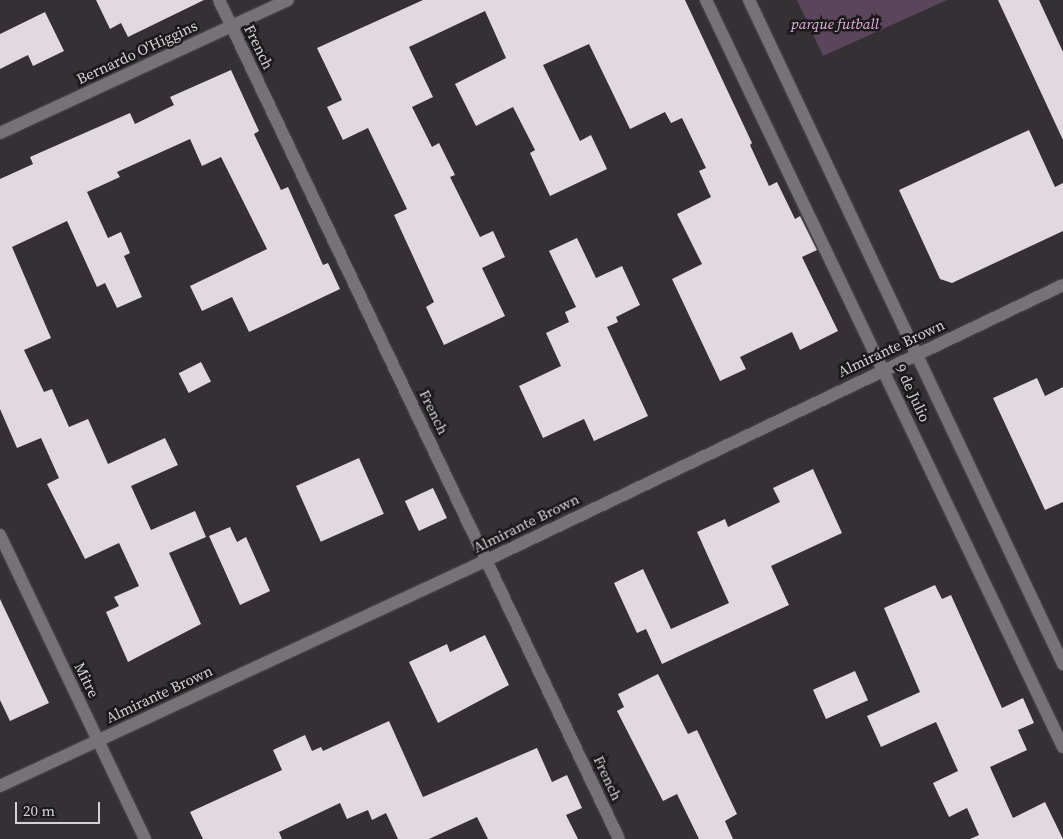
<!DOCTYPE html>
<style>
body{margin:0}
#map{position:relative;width:1063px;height:839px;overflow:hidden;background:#343034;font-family:"Source Serif 4",serif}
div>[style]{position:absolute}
.green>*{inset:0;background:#5b455a}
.building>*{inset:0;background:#e0dadf;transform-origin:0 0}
.roads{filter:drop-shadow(0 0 1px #504c50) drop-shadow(0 0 1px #504c50)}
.minor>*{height:12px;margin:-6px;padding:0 6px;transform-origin:6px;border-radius:6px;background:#777276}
span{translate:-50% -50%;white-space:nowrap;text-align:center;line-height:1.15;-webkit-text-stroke:5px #1b191a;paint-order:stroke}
.park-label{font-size:15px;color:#e3b1df;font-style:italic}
.street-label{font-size:15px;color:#d4d1d4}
.scale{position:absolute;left:15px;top:802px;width:85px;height:22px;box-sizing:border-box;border:2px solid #d4d1d4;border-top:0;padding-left:6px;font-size:15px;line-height:18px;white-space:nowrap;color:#d4d1d4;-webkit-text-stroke:4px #1b191a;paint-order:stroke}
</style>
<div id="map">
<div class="green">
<div style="clip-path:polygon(797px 0,947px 0,823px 56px)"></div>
</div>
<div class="building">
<div style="clip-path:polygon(96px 0,204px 0,128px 37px,121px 23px,110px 29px)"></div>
<div style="clip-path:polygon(423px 0,685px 0,752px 143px,750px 145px,769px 186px,777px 182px,795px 219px,800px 216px,817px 250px,802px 257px,838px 331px,800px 350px,792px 332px,740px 357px,746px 369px,720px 381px,672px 279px,702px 264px,677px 214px,711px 197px,699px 171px,706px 168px,682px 118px,671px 123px,665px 112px,630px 129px,589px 44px,543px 65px,580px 141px,591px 135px,607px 169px,550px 196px,530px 153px,535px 150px,513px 107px,476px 126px,455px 84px,506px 58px,485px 11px,409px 47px,433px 97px,412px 107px,432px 147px,439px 143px,455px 175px,450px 177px,480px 237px,493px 231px,505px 257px,482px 268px,505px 316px,444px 345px,426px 307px,434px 302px,394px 215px,407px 209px,368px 128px,343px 140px,327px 107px,342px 100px,317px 48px)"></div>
<div style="clip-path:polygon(998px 0,1039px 0,1063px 52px,1063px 140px)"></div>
<div style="clip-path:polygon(45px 12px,64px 51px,33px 66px,28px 55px,0 69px,0 34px)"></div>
<div style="clip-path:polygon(231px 70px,259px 131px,254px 134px,281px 190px,288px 187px,323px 265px,328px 263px,340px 289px,249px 332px,232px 297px,202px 311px,190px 286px,267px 249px,221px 157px,202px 166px,190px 139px,117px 172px,120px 177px,87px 192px,108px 238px,121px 232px,130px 253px,124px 256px,142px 297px,117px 308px,105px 283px,97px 287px,67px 221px,12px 247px,51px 338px,24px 350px,44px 392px,52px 389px,69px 427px,88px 419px,108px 464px,165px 438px,178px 465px,131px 486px,151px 530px,195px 511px,206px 537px,169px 553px,201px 624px,128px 662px,106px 612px,119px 606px,114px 597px,139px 586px,119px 543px,85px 559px,47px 484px,59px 478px,41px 438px,17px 448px,0 409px,0 179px,33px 164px,30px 157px,130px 113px,135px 124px,174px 105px,170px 97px)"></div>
<div style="clip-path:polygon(1029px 130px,1055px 187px,1063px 183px,1063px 231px,952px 283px,940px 279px,899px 190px)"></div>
<div style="clip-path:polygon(577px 238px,596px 278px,622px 266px,640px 305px,616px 317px,618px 322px,607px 327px,648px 416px,594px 441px,584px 419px,543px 438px,519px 386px,561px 366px,546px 333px,569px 322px,565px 312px,576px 307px,549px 251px)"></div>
<div style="left:201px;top:362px;width:22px;height:25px;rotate:63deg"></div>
<div style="clip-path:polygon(1037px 378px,1045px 396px,1063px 387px,1063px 502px,1045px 510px,993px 398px)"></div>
<div style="left:359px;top:458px;width:61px;height:69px;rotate:66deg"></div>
<div style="clip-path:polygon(813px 469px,842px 533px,771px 566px,789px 605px,662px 664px,646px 629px,637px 633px,614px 583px,643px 569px,671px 629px,729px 603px,697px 532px,725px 519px,728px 527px,780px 502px,773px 488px)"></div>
<div style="left:433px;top:488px;width:33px;height:31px;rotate:65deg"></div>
<div style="clip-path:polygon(230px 527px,237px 542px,246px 537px,270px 591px,240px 605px,209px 536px)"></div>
<div style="clip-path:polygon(935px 585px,942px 599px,951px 595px,1002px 708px,1023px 698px,1034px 723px,1018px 730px,1027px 750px,990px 767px,1013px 818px,1045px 802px,1063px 839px,970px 839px,979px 835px,967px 808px,949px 817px,933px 783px,958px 771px,936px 722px,881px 747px,867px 716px,920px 692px,884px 608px)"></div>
<div style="clip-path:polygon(0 599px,49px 703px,10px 721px,0 700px)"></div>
<div style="clip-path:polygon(485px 635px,509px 685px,438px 723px,409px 662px,447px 644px,450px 652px)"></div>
<div style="left:855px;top:671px;width:32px;height:46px;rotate:66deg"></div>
<div style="clip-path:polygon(658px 674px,688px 734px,697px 730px,737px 814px,725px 821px,733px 839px,699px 839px,677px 794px,663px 801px,617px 711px,624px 707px,618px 694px)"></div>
<div style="clip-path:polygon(389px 721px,423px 797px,537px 748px,552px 782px,567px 775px,582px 808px,566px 815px,578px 839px,488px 839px,477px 817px,429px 839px,398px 839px,386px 813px,372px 820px,368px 810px,347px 819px,340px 803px,279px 832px,282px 839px,203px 839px,190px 812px,282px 770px,273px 750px,305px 735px,312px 751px,321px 747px,323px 751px)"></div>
</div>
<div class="roads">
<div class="minor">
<div style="left:219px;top:0;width:929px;rotate:64.51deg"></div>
<div style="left:706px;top:0;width:828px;rotate:64.46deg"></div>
<div style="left:749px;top:0;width:735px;rotate:64.69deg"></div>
<div style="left:0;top:133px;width:317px;rotate:-24.8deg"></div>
<div style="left:0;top:535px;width:337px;rotate:64.5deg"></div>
<div style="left:0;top:786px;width:537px;rotate:-24.89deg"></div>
<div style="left:487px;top:560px;width:638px;rotate:-25.52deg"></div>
</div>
</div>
<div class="park-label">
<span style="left:835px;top:24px">parque futball</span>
</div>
<div class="street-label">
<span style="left:259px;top:47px;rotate:64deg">French</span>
<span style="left:137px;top:52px;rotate:-25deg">Bernardo O'Higgins</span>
<span style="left:891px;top:348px;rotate:-25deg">Almirante Brown</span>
<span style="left:913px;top:393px;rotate:65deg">9 de Julio</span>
<span style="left:434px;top:412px;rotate:64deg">French</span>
<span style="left:526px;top:523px;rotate:-26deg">Almirante Brown</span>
<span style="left:87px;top:680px;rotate:64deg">Mitre</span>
<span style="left:159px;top:694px;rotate:-25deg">Almirante Brown</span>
<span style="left:608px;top:778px;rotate:65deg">French</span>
</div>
<div class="scale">20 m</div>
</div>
